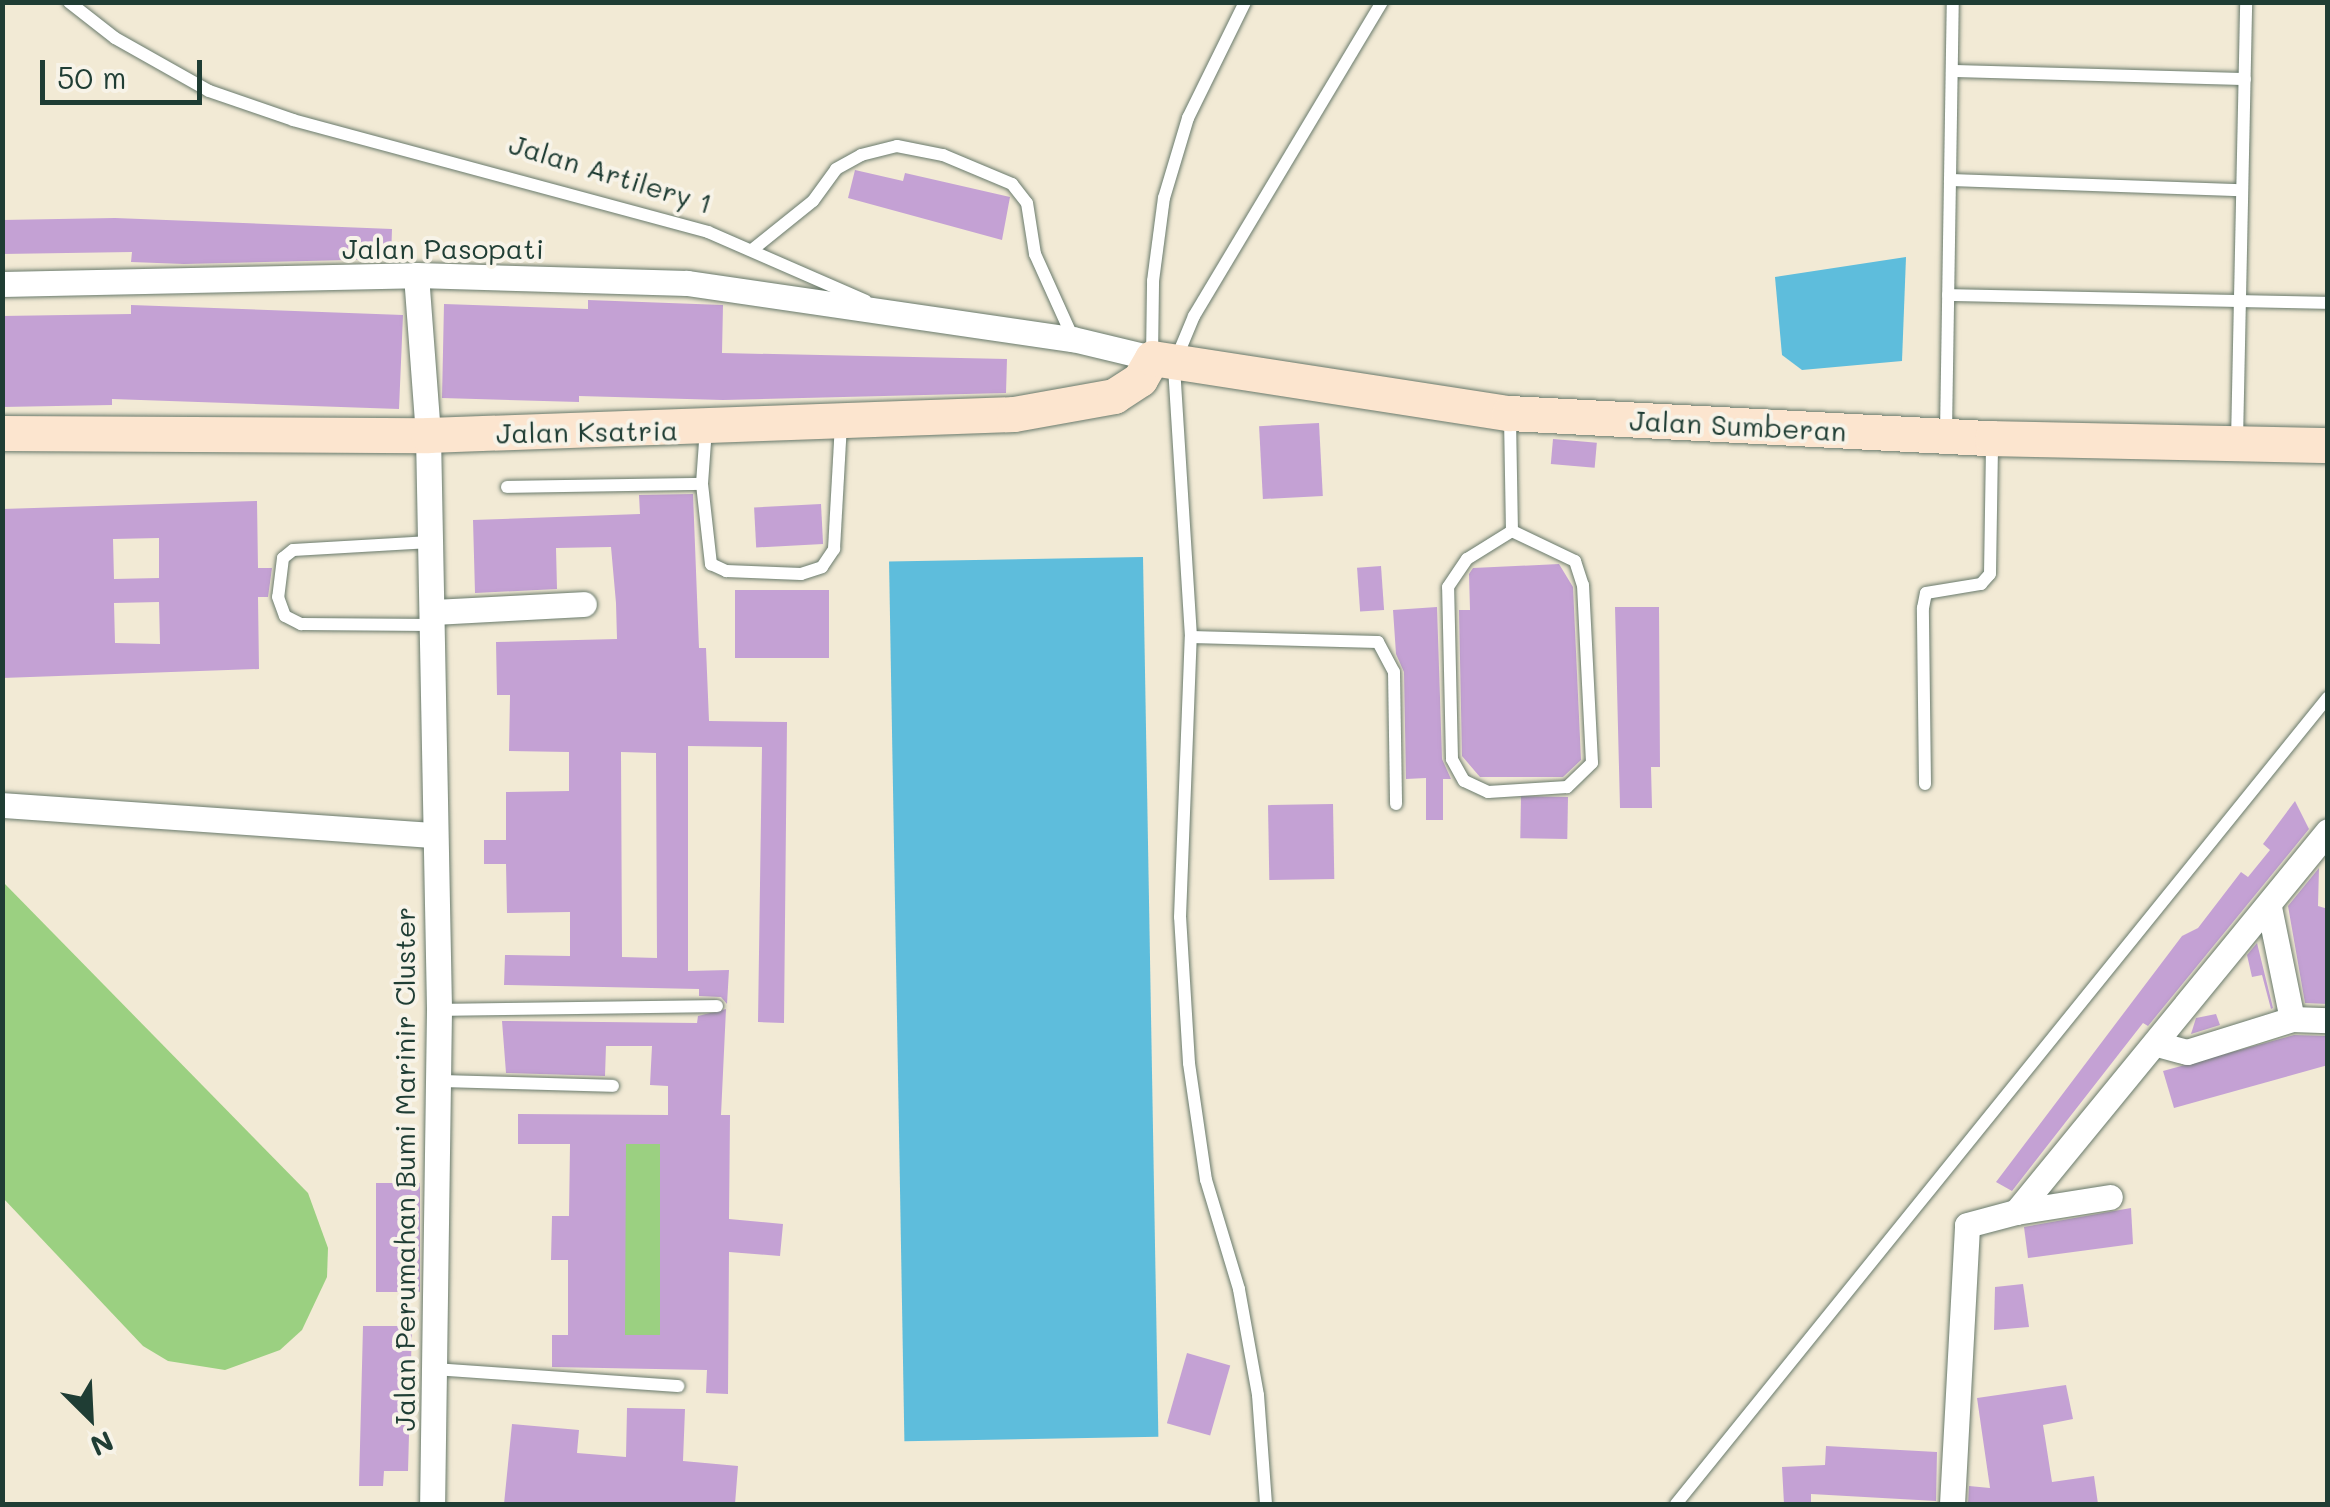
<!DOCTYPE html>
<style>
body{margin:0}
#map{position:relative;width:2330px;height:1507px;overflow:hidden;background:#f2ead5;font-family:Mali,sans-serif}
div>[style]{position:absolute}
.green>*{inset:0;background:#9bd081}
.water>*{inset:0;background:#5ebddc;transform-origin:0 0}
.building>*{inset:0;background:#c4a1d4;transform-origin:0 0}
.roads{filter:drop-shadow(0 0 2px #697a6c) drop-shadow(0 0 2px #697a6c)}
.lane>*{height:12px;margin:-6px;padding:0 6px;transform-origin:6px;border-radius:6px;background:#fff}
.street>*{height:25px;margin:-12.5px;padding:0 12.5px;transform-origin:12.5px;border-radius:12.5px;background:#fff}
.secondary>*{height:35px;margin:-17.5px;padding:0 17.5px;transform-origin:17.5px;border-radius:17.5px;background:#fce5cf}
span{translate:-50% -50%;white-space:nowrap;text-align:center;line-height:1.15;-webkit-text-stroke:8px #f7f3e8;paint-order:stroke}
.street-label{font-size:28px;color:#1f3d34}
.frame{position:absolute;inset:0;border:5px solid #1f3d34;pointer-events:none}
.north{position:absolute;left:40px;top:1367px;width:100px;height:100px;-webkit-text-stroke:8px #f7f3e8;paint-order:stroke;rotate:156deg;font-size:28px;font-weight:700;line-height:40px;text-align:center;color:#1f3d34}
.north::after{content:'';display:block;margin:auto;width:35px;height:45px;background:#1f3d34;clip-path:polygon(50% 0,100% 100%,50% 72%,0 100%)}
.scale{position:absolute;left:40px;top:60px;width:162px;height:45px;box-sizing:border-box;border:5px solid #1f3d34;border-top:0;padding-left:12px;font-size:30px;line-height:35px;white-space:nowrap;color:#1f3d34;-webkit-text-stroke:8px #f7f3e8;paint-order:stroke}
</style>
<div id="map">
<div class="green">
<div style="clip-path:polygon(3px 882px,308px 1193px,328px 1248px,327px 1277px,302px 1330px,280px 1350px,225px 1370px,168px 1361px,143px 1346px,3px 1198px)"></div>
<div style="clip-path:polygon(603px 1144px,705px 1144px,660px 1165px,660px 1318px,674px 1335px,602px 1335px)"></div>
</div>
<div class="water">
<div style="clip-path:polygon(1906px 257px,1902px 361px,1802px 370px,1782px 355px,1775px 277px)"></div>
<div style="left:1143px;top:557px;width:880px;height:254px;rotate:89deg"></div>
</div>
<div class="building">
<div style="clip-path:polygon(855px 170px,903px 181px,905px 173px,1010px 197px,1002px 240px,848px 198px)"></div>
<div style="clip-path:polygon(115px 218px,392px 229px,391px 259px,184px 264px,131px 262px,132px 252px,2px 254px,2px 220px)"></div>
<div style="clip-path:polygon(588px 300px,723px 305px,722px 353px,1007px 359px,1006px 393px,723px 400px,579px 396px,579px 402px,442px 398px,444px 304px,588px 309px)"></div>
<div style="clip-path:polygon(131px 305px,403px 315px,399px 409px,112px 399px,112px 405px,2px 407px,2px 316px,131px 314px)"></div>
<div style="left:1319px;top:423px;width:73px;height:60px;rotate:87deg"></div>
<div style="left:1553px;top:439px;width:44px;height:25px;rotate:5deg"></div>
<div style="clip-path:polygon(evenodd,693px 494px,699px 648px,706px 648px,709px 721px,787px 722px,784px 1023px,758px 1022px,762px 747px,688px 746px,688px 971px,729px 970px,727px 1004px,721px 997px,699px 996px,699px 989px,504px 985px,505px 955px,570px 956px,570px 912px,507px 913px,506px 864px,484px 864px,484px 840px,506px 840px,506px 792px,569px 791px,569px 752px,509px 751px,510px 695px,497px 695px,496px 642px,617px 639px,616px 603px,611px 547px,556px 548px,557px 589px,475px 593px,473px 520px,640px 514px,639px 495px,693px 494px,621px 752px,656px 753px,657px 958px,622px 957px,621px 752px)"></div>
<div style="clip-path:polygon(evenodd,257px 501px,258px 568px,272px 568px,268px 597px,258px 597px,259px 669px,2px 678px,2px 509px,257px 501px,159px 538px,159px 578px,114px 579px,113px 539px,159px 538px,257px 501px,159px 602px,160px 644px,115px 643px,114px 603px,159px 602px)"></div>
<div style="left:821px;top:504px;width:40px;height:67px;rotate:87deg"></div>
<div style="clip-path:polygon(1559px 564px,1573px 587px,1581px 760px,1563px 777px,1480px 777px,1462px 756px,1459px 610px,1470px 610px,1469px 574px,1473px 568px)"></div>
<div style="left:1381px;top:566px;width:44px;height:24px;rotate:86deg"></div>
<div style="left:735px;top:590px;width:94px;height:68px"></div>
<div style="clip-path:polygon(1437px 607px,1442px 759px,1451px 779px,1443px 779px,1443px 820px,1426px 820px,1426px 778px,1406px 779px,1404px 672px,1396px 654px,1393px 610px)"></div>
<div style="clip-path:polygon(1615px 607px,1659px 607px,1660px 767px,1651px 767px,1652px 808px,1620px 808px)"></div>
<div style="left:1568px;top:797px;width:42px;height:47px;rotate:91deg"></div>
<div style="clip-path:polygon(2295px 801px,2309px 829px,2148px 1026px,2143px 1023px,2012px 1191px,1996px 1182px,2182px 936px,2198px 928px,2241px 872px,2248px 877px,2270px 850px,2263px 844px)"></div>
<div style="left:1333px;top:804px;width:75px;height:65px;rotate:89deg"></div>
<div style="clip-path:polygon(2319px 868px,2318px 906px,2328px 909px,2328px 1004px,2305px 1003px,2288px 906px)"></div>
<div style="clip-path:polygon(2257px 943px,2273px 1008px,2271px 1009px,2262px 975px,2252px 977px,2247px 955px)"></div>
<div style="clip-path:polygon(evenodd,726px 1009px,721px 1115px,730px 1115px,729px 1219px,783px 1224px,780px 1256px,729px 1252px,728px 1394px,706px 1393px,707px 1370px,552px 1367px,552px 1335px,568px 1335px,568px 1260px,551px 1260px,552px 1216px,569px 1216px,570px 1144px,518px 1144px,518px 1114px,668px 1115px,668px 1086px,650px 1085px,652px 1046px,606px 1046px,605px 1076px,506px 1073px,502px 1021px,697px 1023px,698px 1016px,726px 1009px,626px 1144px,660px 1144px,660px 1335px,625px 1335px,626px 1144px)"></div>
<div style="clip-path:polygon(2216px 1014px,2220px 1025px,2191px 1034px,2196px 1018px)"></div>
<div style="clip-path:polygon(2294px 1035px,2328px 1036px,2328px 1065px,2174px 1108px,2163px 1071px)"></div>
<div style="left:376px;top:1183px;width:44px;height:109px"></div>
<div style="clip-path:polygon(2131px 1208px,2133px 1244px,2028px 1258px,2024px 1227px)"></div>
<div style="clip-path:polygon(2023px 1284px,2029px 1327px,1994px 1330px,1995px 1287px)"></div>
<div style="clip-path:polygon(363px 1326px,412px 1326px,408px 1471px,384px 1471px,383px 1486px,359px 1486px)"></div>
<div style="left:1187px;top:1353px;width:45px;height:73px;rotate:16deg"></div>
<div style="clip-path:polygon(2066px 1385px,2073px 1419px,2043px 1425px,2052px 1482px,2094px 1476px,2098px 1504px,1968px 1504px,1969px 1486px,1990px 1488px,1977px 1398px)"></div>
<div style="clip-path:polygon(627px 1408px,685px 1409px,683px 1461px,738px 1466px,735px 1504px,504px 1504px,512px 1424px,579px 1430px,577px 1453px,626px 1457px)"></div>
<div style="clip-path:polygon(1826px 1446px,1937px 1452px,1936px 1501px,1811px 1494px,1811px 1504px,1784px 1504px,1782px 1467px,1825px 1465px)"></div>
</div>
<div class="roads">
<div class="lane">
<div style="left:69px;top:2px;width:58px;rotate:38deg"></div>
<div style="left:115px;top:38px;width:108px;rotate:29.4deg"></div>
<div style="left:209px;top:91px;width:89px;rotate:19deg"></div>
<div style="left:293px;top:120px;width:430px;rotate:15.1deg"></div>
<div style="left:708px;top:232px;width:172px;rotate:23.6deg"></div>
<div style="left:1952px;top:71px;width:293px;rotate:1.6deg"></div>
<div style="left:1950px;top:180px;width:292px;rotate:2deg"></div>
<div style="left:752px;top:250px;width:78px;rotate:-38.8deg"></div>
<div style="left:813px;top:201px;width:39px;rotate:-54deg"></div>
<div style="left:836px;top:169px;width:29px;rotate:-29deg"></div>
<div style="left:861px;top:155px;width:37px;rotate:-14deg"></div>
<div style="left:897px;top:146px;width:47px;rotate:11.1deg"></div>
<div style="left:943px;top:155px;width:75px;rotate:22.8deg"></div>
<div style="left:1012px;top:184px;width:24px;rotate:52deg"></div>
<div style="left:1027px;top:203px;width:52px;rotate:81.1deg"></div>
<div style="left:1035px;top:254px;width:90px;rotate:65.7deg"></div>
<div style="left:1948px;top:295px;width:380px;rotate:1.2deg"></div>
<div style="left:1152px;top:357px;width:76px;rotate:-89.2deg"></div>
<div style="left:1153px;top:281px;width:84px;rotate:-82.5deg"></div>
<div style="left:1164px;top:198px;width:84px;rotate:-73.3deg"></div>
<div style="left:1188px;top:118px;width:129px;rotate:-63.8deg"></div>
<div style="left:1510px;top:418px;width:113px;rotate:89deg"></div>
<div style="left:1512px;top:531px;width:70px;rotate:25.5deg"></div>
<div style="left:1575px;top:561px;width:25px;rotate:72deg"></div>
<div style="left:1583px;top:585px;width:178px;rotate:87.1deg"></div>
<div style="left:1592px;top:763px;width:35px;rotate:136deg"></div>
<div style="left:1567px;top:787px;width:79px;rotate:176.4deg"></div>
<div style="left:1488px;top:792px;width:26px;rotate:-155deg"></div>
<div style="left:1464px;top:781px;width:25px;rotate:-119deg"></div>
<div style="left:1452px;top:759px;width:172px;rotate:-91.3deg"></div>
<div style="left:1448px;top:587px;width:34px;rotate:-56deg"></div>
<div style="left:1467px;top:559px;width:53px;rotate:-31.9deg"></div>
<div style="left:706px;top:428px;width:56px;rotate:94.1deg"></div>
<div style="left:702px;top:484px;width:81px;rotate:83.6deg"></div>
<div style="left:711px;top:564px;width:17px;rotate:25deg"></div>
<div style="left:726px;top:571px;width:75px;rotate:2.3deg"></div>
<div style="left:801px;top:574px;width:22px;rotate:-18deg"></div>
<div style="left:822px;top:567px;width:22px;rotate:-56deg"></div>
<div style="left:834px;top:549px;width:125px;rotate:-86.8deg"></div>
<div style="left:1946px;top:433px;width:431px;rotate:-89.1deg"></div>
<div style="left:2237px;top:441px;width:439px;rotate:-88.8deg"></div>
<div style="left:507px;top:487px;width:195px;rotate:-0.9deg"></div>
<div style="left:430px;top:542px;width:137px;rotate:176.7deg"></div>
<div style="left:293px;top:550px;width:13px;rotate:141deg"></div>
<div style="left:283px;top:558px;width:39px;rotate:97deg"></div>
<div style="left:278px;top:597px;width:20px;rotate:70deg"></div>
<div style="left:285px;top:616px;width:18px;rotate:27deg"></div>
<div style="left:301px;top:624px;width:131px;rotate:0.4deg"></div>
<div style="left:1191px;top:637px;width:187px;rotate:1.5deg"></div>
<div style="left:1378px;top:642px;width:34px;rotate:62deg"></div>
<div style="left:1394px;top:672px;width:132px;rotate:89.1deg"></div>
<div style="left:1925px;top:784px;width:176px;rotate:-90.7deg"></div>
<div style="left:1923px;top:608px;width:15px;rotate:-79deg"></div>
<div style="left:1926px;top:593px;width:56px;rotate:-9.3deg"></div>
<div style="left:1981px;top:584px;width:13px;rotate:-48deg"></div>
<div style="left:1990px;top:574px;width:134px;rotate:-89.1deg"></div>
<div style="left:439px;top:1010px;width:278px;rotate:-0.8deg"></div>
<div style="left:439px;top:1081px;width:174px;rotate:1.6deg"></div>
<div style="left:433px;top:1369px;width:246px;rotate:4deg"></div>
<div style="left:1266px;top:1504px;width:109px;rotate:-94.2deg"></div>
<div style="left:1258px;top:1395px;width:108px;rotate:-100.2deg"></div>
<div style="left:1239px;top:1289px;width:114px;rotate:-106.8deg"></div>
<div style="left:1206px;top:1180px;width:118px;rotate:-98.3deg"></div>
<div style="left:1189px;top:1063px;width:146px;rotate:-93.5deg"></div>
<div style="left:1180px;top:917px;width:280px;rotate:-87.8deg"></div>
<div style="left:1191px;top:637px;width:274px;rotate:-93.6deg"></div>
<div style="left:1174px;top:364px;width:52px;rotate:-67.4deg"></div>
<div style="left:1194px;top:316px;width:366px;rotate:-59.1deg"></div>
<div style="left:1676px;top:1504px;width:1037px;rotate:-51.06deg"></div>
</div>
<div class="street">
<div style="left:416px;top:275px;width:160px;rotate:85.7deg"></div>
<div style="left:428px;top:435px;width:575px;rotate:88.9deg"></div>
<div style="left:439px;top:1010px;width:494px;rotate:90.8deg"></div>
<div style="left:2px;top:284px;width:414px;rotate:-1.2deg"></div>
<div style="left:416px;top:275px;width:271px;rotate:1.7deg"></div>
<div style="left:687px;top:283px;width:390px;rotate:8.3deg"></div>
<div style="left:1073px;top:339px;width:81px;rotate:13.5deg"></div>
<div style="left:432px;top:612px;width:152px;rotate:-3deg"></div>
<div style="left:2px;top:805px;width:433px;rotate:4deg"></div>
<div style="left:2269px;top:907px;width:114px;rotate:78.4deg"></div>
<div style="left:2157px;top:1044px;width:31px;rotate:15deg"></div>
<div style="left:2187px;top:1052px;width:110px;rotate:-17.4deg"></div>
<div style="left:2292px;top:1019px;width:36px;rotate:2deg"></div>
<div style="left:2016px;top:1212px;width:95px;rotate:-9.1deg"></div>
<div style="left:1952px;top:1504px;width:279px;rotate:-86.9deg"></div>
<div style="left:1967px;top:1225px;width:51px;rotate:-14.9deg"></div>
<div style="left:2016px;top:1212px;width:492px;rotate:-50.7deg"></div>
</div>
<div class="secondary">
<div style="left:2px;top:433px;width:426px;rotate:0.3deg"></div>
<div style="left:428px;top:435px;width:586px;rotate:-2.05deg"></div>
<div style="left:1014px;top:414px;width:102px;rotate:-10.2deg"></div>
<div style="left:1114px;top:396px;width:31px;rotate:-33deg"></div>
<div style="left:1140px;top:379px;width:24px;rotate:-60deg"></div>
<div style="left:1152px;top:358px;width:361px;rotate:8.8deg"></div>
<div style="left:1509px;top:413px;width:484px;rotate:3deg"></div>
<div style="left:1992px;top:438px;width:336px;rotate:1.2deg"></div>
</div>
</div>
<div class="street-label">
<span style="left:611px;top:173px;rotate:17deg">Jalan Artilery 1</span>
<span style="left:443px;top:248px">Jalan Pasopati</span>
<span style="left:1738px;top:425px;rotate:3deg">Jalan Sumberan</span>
<span style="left:587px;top:431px;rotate:-1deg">Jalan Ksatria</span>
<span style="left:404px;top:1169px;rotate:-90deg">Jalan Perumahan Bumi Marinir Cluster</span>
</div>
<div class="frame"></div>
<div class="north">N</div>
<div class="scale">50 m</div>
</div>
